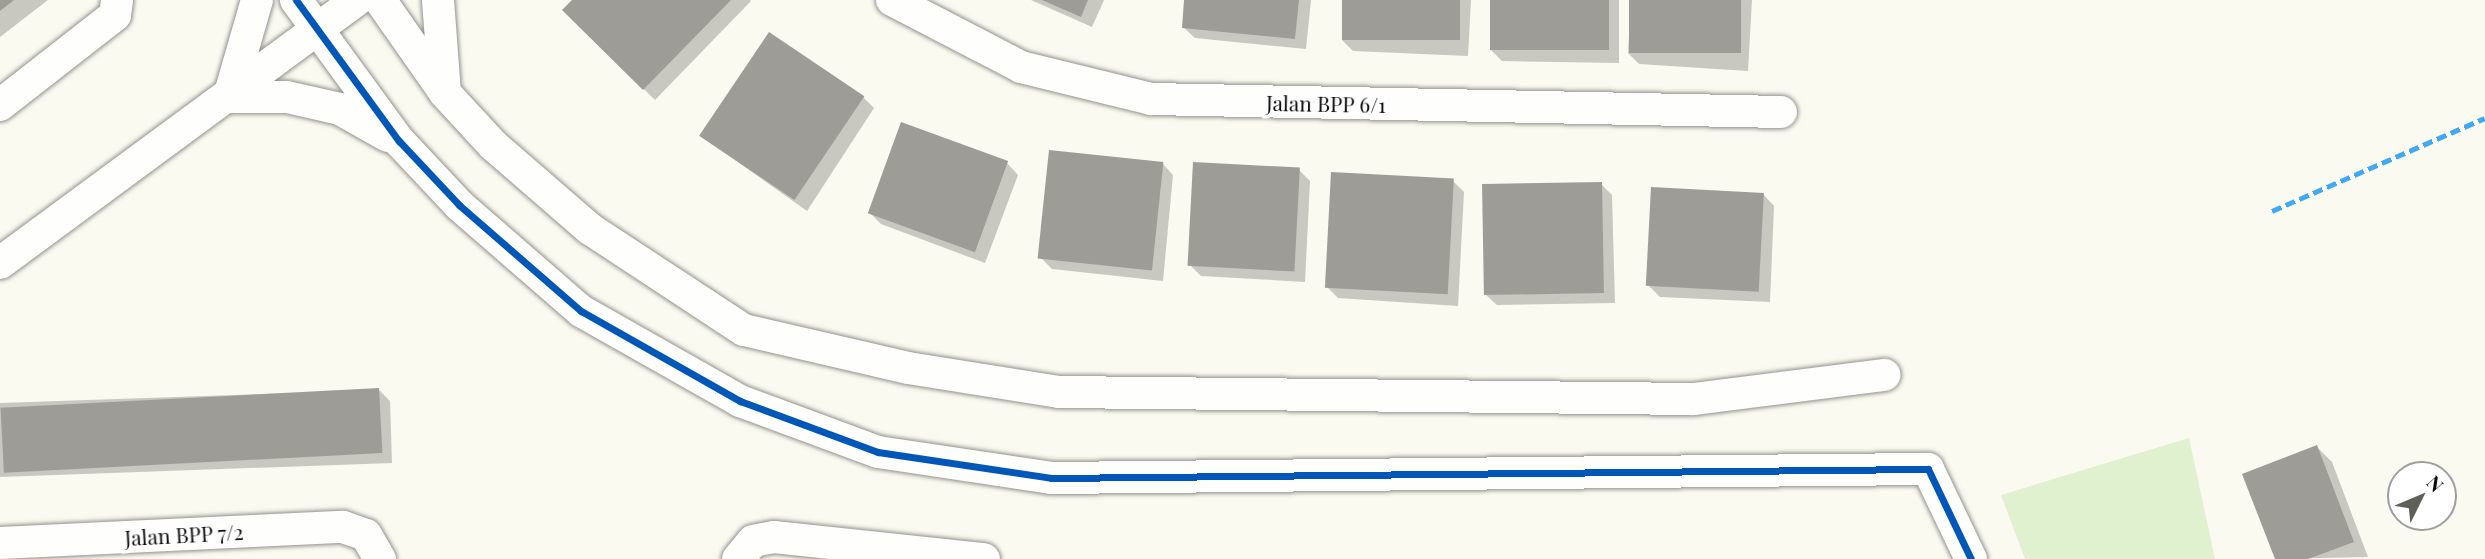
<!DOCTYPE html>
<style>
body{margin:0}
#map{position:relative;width:2485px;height:559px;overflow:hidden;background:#fafaf0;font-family:"Playfair Display",serif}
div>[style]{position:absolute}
.green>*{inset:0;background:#e0f1d0}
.shadow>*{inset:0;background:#0003}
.building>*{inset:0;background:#9d9c96;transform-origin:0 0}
.roads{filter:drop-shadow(0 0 2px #93938f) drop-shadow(0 0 2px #93938f)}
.minor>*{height:32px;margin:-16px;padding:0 16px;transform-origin:16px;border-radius:16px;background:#fefefd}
.quiet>*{height:5px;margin-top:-2.5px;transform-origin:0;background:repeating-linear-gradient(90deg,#3fa9f5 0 10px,transparent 0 15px)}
.cycleway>*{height:7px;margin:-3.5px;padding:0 3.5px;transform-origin:3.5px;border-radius:3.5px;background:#0057b8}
span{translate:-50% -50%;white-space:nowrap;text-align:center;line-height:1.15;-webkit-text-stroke:7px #fff;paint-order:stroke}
.street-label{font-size:21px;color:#0c0c0c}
.north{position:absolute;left:2387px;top:461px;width:70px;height:70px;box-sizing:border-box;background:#fff;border:2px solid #9e9e9e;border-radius:50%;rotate:47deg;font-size:19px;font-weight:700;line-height:28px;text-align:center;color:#0c0c0c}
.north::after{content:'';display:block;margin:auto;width:24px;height:32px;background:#5f5f5c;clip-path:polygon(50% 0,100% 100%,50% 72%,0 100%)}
</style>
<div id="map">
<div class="green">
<div style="clip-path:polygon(2189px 438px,2215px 559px,2025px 559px,2001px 495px)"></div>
</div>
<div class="shadow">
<div style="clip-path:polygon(0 0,48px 0,0 37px)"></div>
<div style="clip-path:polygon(574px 0,750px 0,751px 1px,655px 100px,564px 10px)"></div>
<div style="clip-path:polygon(1031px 0,1104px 0,1092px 27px)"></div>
<div style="clip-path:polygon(1186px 0,1311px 0,1306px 49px,1195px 38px,1183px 27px)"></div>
<div style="clip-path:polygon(1344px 0,1471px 0,1468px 56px,1353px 51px,1342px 40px)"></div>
<div style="clip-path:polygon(1491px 0,1619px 0,1619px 63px,1502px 61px,1491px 50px)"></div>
<div style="clip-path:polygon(1631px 0,1752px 0,1748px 71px,1639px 64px,1628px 53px)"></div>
<div style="clip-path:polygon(863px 97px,874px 108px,807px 211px,701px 136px)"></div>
<div style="clip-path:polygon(1007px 163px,1018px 175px,985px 263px,881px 224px,870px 213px)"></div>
<div style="clip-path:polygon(1162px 163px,1173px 175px,1163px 281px,1052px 269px,1041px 258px)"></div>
<div style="clip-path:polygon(1299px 170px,1310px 181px,1305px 282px,1201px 276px,1190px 265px)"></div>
<div style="clip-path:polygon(1453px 181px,1464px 192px,1458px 306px,1338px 298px,1327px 287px)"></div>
<div style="clip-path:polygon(1601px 184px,1612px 195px,1615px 303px,1497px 305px,1485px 294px)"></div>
<div style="clip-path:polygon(1763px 194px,1774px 206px,1770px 302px,1660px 297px,1649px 286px)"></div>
<div style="clip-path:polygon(379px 390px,390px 401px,392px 463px,0 477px,0 403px)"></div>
<div style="clip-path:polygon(2317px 447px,2332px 462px,2368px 557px,2277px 559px)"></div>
</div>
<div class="building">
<div style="clip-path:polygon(0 0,14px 0,0 11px)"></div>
<div style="clip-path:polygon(572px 0,731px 0,643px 90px,562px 10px)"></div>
<div style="clip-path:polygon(1042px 0,1088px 0,1081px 17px)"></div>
<div style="clip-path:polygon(1184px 0,1299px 0,1295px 39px,1182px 28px)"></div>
<div style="left:1342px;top:0;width:118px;height:40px"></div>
<div style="left:1490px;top:0;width:119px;height:50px"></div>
<div style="left:1629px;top:0;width:112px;height:53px"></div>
<div style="left:769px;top:32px;width:115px;height:125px;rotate:34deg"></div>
<div style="left:901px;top:122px;width:114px;height:97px;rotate:20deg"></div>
<div style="left:1049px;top:150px;width:115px;height:109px;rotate:6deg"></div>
<div style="left:1193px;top:162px;width:107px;height:104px;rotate:3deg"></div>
<div style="left:1331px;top:172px;width:123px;height:116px;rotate:3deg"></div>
<div style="left:1602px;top:182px;width:111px;height:120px;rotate:89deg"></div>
<div style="left:1651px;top:187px;width:113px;height:99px;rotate:3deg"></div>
<div style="left:379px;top:388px;width:65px;height:379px;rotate:87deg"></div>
<div style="clip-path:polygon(2317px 445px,2354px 542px,2308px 559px,2275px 559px,2242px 474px)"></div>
</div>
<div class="roads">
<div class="minor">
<div style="left:296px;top:0;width:175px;rotate:53.9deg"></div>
<div style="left:399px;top:141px;width:88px;rotate:46.8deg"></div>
<div style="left:459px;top:205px;width:162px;rotate:41deg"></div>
<div style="left:581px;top:311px;width:183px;rotate:29.5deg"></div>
<div style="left:740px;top:401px;width:147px;rotate:20.3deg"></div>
<div style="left:878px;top:452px;width:175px;rotate:8.5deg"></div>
<div style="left:1051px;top:478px;width:877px;rotate:-0.59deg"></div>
<div style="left:1928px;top:469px;width:100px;rotate:64.5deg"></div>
<div style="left:380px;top:0;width:113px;rotate:55deg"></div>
<div style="left:445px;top:93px;width:71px;rotate:47.3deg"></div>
<div style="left:493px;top:145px;width:128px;rotate:40.9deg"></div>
<div style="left:590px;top:229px;width:184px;rotate:33.3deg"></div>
<div style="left:744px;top:330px;width:168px;rotate:13deg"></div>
<div style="left:908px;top:368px;width:153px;rotate:9deg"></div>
<div style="left:1059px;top:392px;width:634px;rotate:0.63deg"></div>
<div style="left:1693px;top:399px;width:193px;rotate:-7.2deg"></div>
<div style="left:438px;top:0;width:93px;rotate:85.7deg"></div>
<div style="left:892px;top:0;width:145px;rotate:27.4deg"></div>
<div style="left:1021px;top:67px;width:134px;rotate:13.8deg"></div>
<div style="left:1151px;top:99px;width:630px;rotate:1.18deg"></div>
<div style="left:229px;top:97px;width:58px"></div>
<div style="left:287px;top:97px;width:54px;rotate:12.8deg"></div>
<div style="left:340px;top:109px;width:55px;rotate:29.4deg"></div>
<div style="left:229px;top:97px;width:101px;rotate:-73.9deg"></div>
<div style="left:0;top:105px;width:146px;rotate:-38deg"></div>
<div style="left:115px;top:15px;width:15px;rotate:-82deg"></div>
<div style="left:0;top:263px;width:443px;rotate:-36.4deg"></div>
<div style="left:0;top:543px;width:343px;rotate:-2.7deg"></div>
<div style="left:343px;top:527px;width:24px;rotate:19deg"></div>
<div style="left:366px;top:535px;width:28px;rotate:60deg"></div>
<div style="left:738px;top:559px;width:23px;rotate:-50deg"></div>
<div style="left:753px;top:541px;width:21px;rotate:-11deg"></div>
<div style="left:774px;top:537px;width:211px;rotate:6deg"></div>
</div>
</div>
<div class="quiet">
<div style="left:2272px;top:211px;width:232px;rotate:-23.6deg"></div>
</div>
<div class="cycleway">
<div style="left:296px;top:0;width:175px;rotate:53.9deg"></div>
<div style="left:399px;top:141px;width:88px;rotate:46.8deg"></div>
<div style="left:459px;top:205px;width:162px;rotate:41deg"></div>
<div style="left:581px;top:311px;width:183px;rotate:29.5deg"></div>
<div style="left:740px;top:401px;width:147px;rotate:20.3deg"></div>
<div style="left:878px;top:452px;width:175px;rotate:8.5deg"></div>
<div style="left:1051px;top:478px;width:877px;rotate:-0.59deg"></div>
<div style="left:1928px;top:469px;width:100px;rotate:64.5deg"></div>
</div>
<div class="street-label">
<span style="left:1326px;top:103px;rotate:1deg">Jalan BPP 6/1</span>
<span style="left:184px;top:534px;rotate:-3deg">Jalan BPP 7/2</span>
</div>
<div class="north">N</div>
</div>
